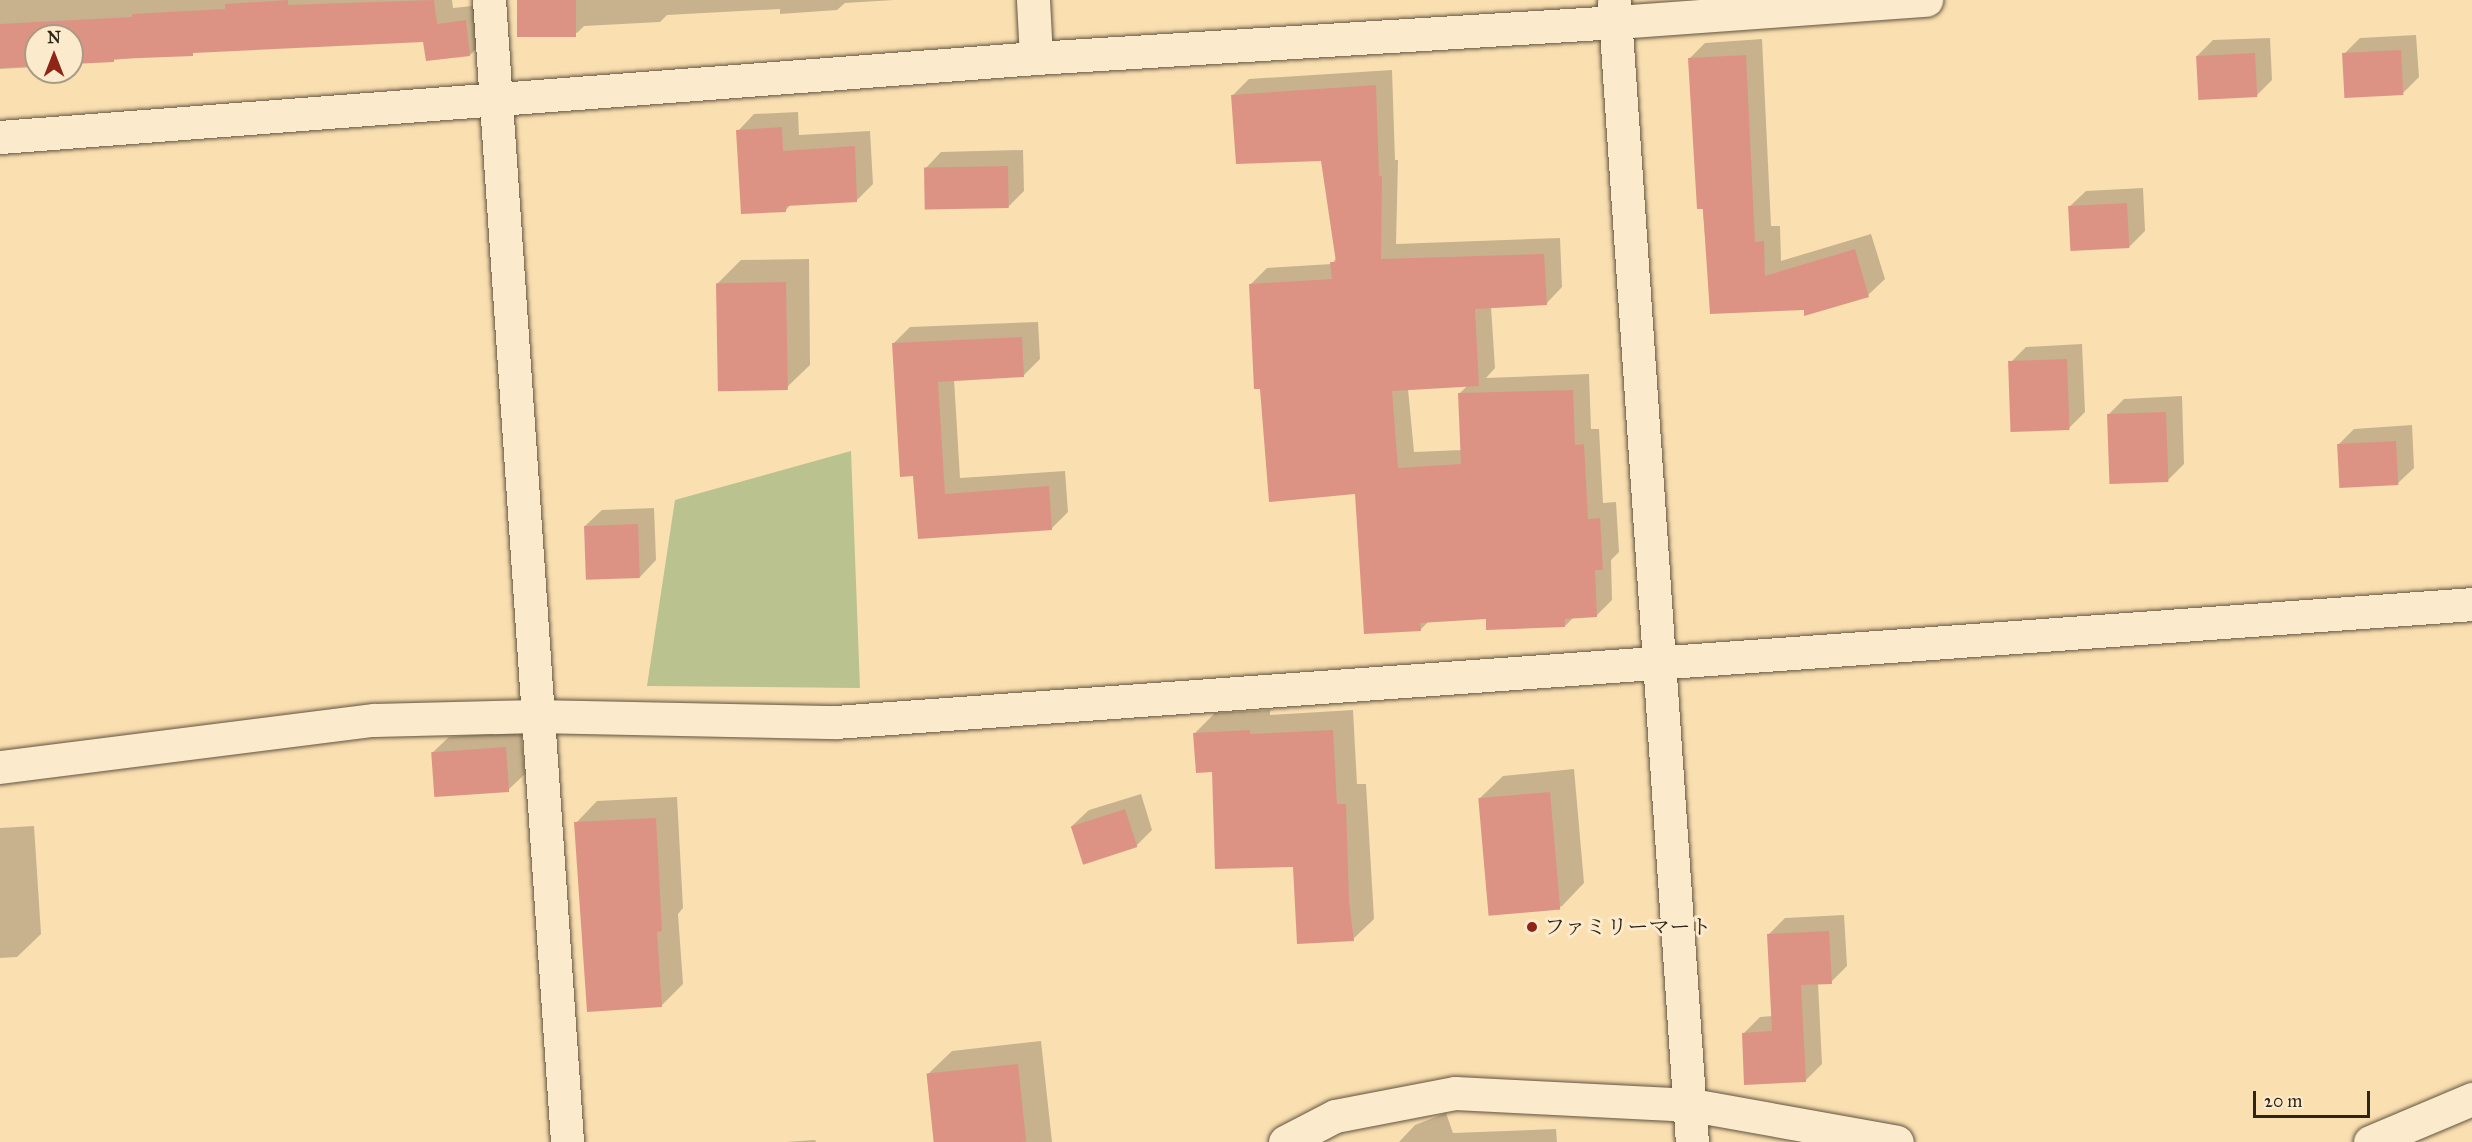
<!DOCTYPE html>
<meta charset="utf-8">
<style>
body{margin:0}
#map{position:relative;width:2472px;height:1142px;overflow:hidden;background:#fadfb1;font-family:"IM FELL Great Primer","Noto Serif JP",serif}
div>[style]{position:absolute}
.green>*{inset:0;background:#bac28f}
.shadow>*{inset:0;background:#0003}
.building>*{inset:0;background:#dd9384;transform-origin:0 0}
.roads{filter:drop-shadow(0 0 2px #61543f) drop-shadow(0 0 2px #61543f)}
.minor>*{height:33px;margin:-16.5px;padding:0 16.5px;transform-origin:16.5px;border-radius:16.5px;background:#fceacc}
.dots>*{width:16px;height:16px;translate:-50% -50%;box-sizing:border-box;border:3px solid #fceacc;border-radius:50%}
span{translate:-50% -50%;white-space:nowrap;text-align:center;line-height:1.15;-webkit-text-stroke:6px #fceacc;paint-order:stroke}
.poi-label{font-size:21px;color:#2e2519}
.left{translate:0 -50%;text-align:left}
.north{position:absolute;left:24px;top:24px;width:60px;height:60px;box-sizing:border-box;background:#fceacc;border:2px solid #aa9b84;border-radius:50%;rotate:0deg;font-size:16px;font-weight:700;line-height:24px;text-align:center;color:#2e2519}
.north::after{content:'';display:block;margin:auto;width:21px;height:27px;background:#8f2418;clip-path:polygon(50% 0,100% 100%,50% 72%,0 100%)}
.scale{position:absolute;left:2253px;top:1091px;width:117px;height:27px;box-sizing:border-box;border:3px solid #2e2519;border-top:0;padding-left:8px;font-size:18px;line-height:21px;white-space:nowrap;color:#2e2519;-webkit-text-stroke:4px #fceacc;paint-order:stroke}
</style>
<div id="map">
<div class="green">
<div style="clip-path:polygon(851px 451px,860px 688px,647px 686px,675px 500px)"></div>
</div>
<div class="shadow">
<div style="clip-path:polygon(0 0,452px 0,453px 8px,482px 5px,486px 39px,470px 55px,425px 40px,195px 52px,72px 64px,72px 36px,36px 36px,36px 67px,0 69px)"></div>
<div style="clip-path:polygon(518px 0,894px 0,845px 3px,837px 10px,780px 14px,780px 9px,667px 15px,660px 22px,584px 26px,577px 33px)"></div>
<div style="clip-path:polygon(2416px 35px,2419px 77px,2403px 93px,2344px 54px,2360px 38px)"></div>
<div style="clip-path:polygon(2270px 38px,2272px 80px,2256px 96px,2197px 56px,2213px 40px)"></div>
<div style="clip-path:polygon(1762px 39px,1771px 226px,1780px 226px,1781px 261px,1871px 234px,1885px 279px,1868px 295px,1805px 309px,1712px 312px,1689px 59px,1705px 43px)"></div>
<div style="clip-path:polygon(evenodd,1392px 70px,1395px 160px,1398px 160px,1396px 244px,1560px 238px,1562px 287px,1546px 304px,1491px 307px,1495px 368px,1486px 378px,1589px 374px,1591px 429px,1599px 429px,1603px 503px,1616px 502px,1619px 552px,1611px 560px,1612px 600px,1596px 616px,1574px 617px,1565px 626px,1487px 618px,1429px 621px,1420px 630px,1357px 492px,1251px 284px,1267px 268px,1332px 264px,1337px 257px,1322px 160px,1233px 95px,1249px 79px,1392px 70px,1468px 385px,1459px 394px,1462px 450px,1414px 452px,1408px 389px,1468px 385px)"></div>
<div style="clip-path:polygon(798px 112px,799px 135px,870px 131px,873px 184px,857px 200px,791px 204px,786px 210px,738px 131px,754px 114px)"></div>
<div style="clip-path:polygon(1023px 150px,1024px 191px,1008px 207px,925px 169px,941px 152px)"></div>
<div style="clip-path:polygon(2143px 188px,2145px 231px,2129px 247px,2069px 207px,2086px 191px)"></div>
<div style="clip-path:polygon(809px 259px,810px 365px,786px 388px,717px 284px,741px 260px)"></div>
<div style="clip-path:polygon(1038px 322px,1040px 359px,1024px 375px,954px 379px,960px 478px,1065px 471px,1068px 512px,1052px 528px,919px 537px,914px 474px,893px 344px,910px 327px)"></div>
<div style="clip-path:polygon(2082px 344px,2085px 412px,2069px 428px,2010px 363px,2026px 347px)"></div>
<div style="clip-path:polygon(2182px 396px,2184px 464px,2167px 481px,2108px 415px,2124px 399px)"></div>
<div style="clip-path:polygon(2412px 425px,2414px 468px,2397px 484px,2338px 445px,2354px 429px)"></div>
<div style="clip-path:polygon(654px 508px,656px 560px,640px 577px,585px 526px,602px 510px)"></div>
<div style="clip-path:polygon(1270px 710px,1270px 715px,1353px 710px,1357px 784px,1366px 784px,1374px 919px,1353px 939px,1213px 770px,1195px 733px,1215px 713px)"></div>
<div style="clip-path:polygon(521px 731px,525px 774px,508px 790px,432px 753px,449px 737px)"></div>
<div style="clip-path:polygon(1574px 769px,1584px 883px,1561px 907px,1479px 799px,1503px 776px)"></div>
<div style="clip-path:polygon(1141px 794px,1152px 830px,1136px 846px,1072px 826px,1089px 810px)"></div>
<div style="clip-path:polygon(677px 797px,683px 908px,678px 914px,683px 984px,661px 1006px,576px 823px,597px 801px)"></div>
<div style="clip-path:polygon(34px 826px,41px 934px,17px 957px,0 958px,0 828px)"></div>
<div style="clip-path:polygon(1844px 915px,1847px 966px,1831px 982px,1818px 983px,1822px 1064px,1806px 1080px,1744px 1033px,1760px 1017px,1773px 1016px,1768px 935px,1785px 918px)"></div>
<div style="clip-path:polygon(1041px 1041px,1052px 1142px,936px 1142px,928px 1074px,952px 1051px)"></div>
<div style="clip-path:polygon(1446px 1113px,1453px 1133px,1556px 1129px,1557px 1142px,1399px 1142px,1415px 1125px)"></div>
<div style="clip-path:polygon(815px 1140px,816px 1142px,786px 1142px)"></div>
</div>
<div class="building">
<div style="clip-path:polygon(288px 0,288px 5px,434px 0,437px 24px,466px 20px,470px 56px,426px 61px,423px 42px,193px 53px,193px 56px,114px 59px,114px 62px,72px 64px,72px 36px,36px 36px,36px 66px,0 68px,0 24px,132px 17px,132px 14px,225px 9px,225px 4px)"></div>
<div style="left:517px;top:0;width:59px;height:37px"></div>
<div style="left:2401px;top:50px;width:45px;height:59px;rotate:87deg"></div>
<div style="left:2255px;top:53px;width:44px;height:59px;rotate:87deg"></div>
<div style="clip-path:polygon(1746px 55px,1755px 242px,1764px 241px,1765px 276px,1855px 249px,1869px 297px,1804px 316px,1804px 310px,1710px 314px,1703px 209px,1697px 209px,1688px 58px)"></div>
<div style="clip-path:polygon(1376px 85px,1379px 176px,1382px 176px,1381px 259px,1544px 254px,1547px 305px,1475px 309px,1479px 386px,1392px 391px,1398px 468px,1461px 464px,1458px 393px,1573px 390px,1575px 445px,1584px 444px,1588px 519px,1600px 518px,1603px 570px,1595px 570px,1597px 617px,1565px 619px,1565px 627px,1486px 630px,1486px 619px,1420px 623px,1421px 631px,1364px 634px,1355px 494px,1269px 502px,1260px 389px,1254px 389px,1249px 284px,1332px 279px,1330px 262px,1336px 262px,1321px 161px,1236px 164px,1231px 95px)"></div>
<div style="clip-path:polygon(782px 127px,783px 151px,855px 146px,857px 202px,786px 206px,786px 212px,741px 214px,736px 130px)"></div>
<div style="left:1008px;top:166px;width:42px;height:84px;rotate:89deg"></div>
<div style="left:2127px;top:203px;width:45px;height:59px;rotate:87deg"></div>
<div style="left:786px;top:282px;width:108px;height:70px;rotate:89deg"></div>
<div style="clip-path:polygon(1022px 337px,1024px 377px,938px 382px,945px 494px,1049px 486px,1052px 530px,918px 539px,913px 476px,900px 477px,892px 343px)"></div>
<div style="left:2067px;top:359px;width:71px;height:59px;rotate:88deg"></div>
<div style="left:2166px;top:412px;width:70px;height:59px;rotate:88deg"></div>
<div style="left:2396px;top:441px;width:44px;height:59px;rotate:87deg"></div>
<div style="left:638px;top:524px;width:54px;height:54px;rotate:88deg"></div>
<div style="clip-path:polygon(1250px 730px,1250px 734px,1333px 730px,1337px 804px,1346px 804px,1349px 901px,1354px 941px,1297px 944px,1293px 867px,1215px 869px,1212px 772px,1196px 773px,1193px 733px)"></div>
<div style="left:506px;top:747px;width:45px;height:75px;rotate:86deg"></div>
<div style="left:1550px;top:792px;width:118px;height:72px;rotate:85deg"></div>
<div style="left:1125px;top:809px;width:40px;height:57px;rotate:72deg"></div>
<div style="clip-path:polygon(656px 818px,662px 931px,657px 932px,662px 1007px,587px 1012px,574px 822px)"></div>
<div style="clip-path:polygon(1829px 931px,1832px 984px,1801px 985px,1806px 1082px,1744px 1085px,1742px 1033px,1772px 1031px,1767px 934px)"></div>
<div style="left:1018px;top:1064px;width:78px;height:92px;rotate:84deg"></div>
</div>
<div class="roads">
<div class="minor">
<div style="left:489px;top:0;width:1145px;rotate:86.09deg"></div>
<div style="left:1033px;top:0;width:58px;rotate:87deg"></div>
<div style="left:1614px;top:2px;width:1143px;rotate:86.09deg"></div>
<div style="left:0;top:137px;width:1039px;rotate:-4.36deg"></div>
<div style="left:1036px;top:58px;width:581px;rotate:-3.55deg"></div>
<div style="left:1616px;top:22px;width:311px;rotate:-4.1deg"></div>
<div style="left:0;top:767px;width:377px;rotate:-7.2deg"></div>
<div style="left:374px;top:720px;width:164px;rotate:-1.4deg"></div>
<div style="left:538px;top:716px;width:297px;rotate:1.2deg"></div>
<div style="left:835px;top:722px;width:1641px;rotate:-4.12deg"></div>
<div style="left:1285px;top:1142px;width:56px;rotate:-27.5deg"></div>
<div style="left:1335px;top:1116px;width:122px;rotate:-10.9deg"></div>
<div style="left:1455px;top:1093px;width:237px;rotate:2.9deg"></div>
<div style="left:1692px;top:1105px;width:208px;rotate:10.2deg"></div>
<div style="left:2370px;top:1142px;width:111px;rotate:-22.9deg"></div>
</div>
</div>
<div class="dots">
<div style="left:1532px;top:927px;background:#8f2418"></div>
</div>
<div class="poi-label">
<span class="left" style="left:1544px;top:927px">ファミリーマート</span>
</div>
<div class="north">N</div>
<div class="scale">20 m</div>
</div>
